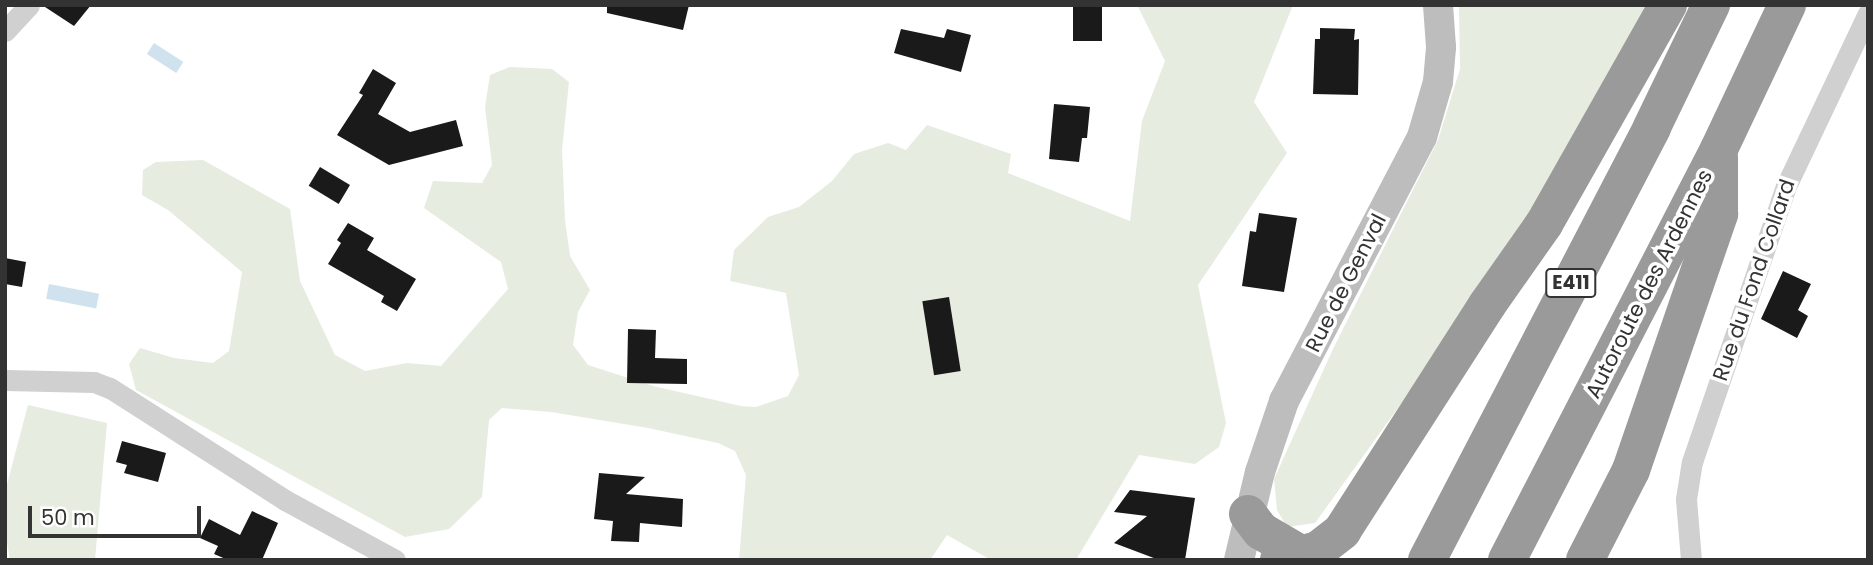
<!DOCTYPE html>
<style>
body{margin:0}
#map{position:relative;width:1873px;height:565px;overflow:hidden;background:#fff;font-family:Poppins,sans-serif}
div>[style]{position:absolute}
.green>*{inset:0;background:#e6ecdf}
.water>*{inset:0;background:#cfe2ee;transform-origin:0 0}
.building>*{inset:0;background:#1a1a1a;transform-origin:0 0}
.street>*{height:21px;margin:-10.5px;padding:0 10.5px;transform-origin:10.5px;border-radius:10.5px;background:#d0d0d0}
.secondary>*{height:30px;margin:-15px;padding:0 15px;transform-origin:15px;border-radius:15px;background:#bdbdbd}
.highway>*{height:38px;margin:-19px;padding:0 19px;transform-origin:19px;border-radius:19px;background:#9a9a9a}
span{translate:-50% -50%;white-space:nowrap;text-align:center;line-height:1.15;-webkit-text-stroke:7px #fff;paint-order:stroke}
.shield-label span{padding:2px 5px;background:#fff;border:2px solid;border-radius:5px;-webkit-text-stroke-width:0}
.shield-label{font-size:19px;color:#333;font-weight:700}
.street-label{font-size:21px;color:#333}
.frame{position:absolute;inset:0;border:7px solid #333;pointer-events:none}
.scale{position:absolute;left:28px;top:506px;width:173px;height:32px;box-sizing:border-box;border:4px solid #333;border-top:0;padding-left:9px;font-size:21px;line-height:24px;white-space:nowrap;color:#333;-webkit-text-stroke:5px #fff;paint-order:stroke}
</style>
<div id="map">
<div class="green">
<div style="clip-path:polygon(1137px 5px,1293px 5px,1254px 102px,1287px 153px,1198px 285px,1226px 423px,1219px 447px,1195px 464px,1139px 455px,1076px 560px,991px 560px,947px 535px,930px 560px,739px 560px,746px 475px,735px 451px,718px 443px,648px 428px,551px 412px,502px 408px,489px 420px,482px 497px,449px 529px,405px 537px,136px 390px,129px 364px,140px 348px,174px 358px,213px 363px,229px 351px,242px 272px,168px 210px,142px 195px,143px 170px,156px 162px,203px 160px,290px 209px,300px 281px,335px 355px,365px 371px,407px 363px,441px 366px,508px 289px,501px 262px,424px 208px,433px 181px,482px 183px,492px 165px,485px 107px,490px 75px,510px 67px,552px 69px,569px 82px,562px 150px,565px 220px,570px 256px,590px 290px,578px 312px,573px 345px,588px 365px,653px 386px,741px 406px,756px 407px,788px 396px,799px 375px,786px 293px,730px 281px,734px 250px,768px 217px,799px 207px,832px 181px,854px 154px,888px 143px,906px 150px,927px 125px,1011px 154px,1008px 173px,1130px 221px,1142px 121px,1165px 61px)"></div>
<div style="clip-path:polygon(1459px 5px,1655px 5px,1542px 208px,1315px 523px,1287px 527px,1277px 510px,1274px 479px,1333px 349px,1438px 140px,1460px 69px)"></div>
<div style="clip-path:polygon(28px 405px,107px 423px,95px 560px,10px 560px,5px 531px,5px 492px)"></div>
</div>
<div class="water">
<div style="left:154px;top:43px;width:35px;height:13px;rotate:33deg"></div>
<div style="left:49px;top:284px;width:51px;height:15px;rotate:11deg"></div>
</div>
<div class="building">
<div style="clip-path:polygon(42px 5px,91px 5px,74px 26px)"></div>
<div style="clip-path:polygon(607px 5px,689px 5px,683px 30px,607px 13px)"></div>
<div style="left:1073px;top:5px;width:29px;height:36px"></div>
<div style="clip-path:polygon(1320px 28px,1355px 29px,1354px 40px,1359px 39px,1358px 95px,1313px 94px,1315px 39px,1320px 39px)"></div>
<div style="clip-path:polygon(901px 29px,944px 38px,947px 29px,971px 35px,961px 72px,894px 53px)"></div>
<div style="clip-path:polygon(373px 69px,396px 83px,378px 114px,410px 132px,456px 120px,463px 146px,389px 165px,337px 135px,363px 95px,359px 93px)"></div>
<div style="clip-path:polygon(1054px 104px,1090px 107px,1087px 138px,1082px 138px,1079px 162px,1049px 159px)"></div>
<div style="left:320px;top:167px;width:35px;height:22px;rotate:31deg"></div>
<div style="clip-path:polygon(1259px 213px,1297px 218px,1284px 292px,1242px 286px,1250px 231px,1256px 232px)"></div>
<div style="clip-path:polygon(348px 223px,374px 238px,367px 250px,416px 279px,397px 311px,381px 302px,384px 296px,328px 264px,341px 243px,337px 240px)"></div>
<div style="clip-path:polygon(5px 258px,26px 262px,22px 287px,5px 284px)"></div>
<div style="clip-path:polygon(1783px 271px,1811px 284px,1798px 310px,1808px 316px,1797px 338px,1761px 319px)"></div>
<div style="left:949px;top:297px;width:75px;height:27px;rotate:81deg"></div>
<div style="clip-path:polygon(628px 329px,656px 330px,655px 358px,687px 359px,687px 384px,627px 383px)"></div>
<div style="clip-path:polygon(122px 441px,166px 453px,158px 482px,124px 473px,127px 465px,116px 462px)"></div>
<div style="clip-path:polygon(599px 473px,645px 477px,626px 494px,683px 499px,682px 527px,640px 523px,639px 542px,611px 541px,613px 521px,594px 519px)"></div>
<div style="clip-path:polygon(1130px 490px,1195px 498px,1185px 560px,1159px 560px,1114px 543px,1147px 516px,1114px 512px)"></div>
<div style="clip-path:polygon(252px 511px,278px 523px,262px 560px,228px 560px,214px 554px,218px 546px,200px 538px,209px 519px,240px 535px)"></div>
</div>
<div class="street">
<div style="left:5px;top:31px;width:35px;rotate:-47deg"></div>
<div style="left:5px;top:380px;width:89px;rotate:1.3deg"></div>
<div style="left:94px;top:382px;width:17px;rotate:21deg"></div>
<div style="left:110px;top:388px;width:208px;rotate:32.6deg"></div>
<div style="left:285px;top:500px;width:125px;rotate:28.6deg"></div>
<div style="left:1691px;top:560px;width:61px;rotate:-94.7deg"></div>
<div style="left:1686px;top:499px;width:37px;rotate:-81deg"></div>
<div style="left:1692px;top:462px;width:292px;rotate:-71.2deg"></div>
<div style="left:1786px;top:186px;width:191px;rotate:-64.6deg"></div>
</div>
<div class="secondary">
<div style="left:1239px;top:560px;width:90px;rotate:-76.6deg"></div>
<div style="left:1260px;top:472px;width:75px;rotate:-71.3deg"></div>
<div style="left:1284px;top:401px;width:298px;rotate:-62.4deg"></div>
<div style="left:1422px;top:137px;width:57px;rotate:-73.8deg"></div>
<div style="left:1438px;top:82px;width:35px;rotate:-85deg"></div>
<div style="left:1441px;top:47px;width:42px;rotate:-94.1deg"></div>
</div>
<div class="highway">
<div style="left:1248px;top:514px;width:21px;rotate:53deg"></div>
<div style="left:1261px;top:531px;width:44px;rotate:30.1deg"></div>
<div style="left:1279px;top:560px;width:40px;rotate:-14.4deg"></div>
<div style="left:1318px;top:550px;width:31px;rotate:-38deg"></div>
<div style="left:1342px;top:531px;width:269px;rotate:-57.3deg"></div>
<div style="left:1487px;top:305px;width:99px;rotate:-54.9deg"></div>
<div style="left:1544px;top:224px;width:252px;rotate:-60.5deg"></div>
<div style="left:1427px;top:560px;width:488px;rotate:-62.5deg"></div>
<div style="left:1652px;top:127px;width:136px;rotate:-64.2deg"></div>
<div style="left:1507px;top:560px;width:462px;rotate:-62.7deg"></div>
<div style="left:1719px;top:149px;width:159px;rotate:-64.7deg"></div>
<div style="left:1585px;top:560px;width:101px;rotate:-62.9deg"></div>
<div style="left:1631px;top:470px;width:271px;rotate:-71deg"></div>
<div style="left:1719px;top:214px;width:57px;rotate:-90deg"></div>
</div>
<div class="shield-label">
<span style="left:1571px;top:283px">E411</span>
</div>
<div class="street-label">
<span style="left:1754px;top:280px;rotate:-71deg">Rue du Fond Collard</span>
<span style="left:1346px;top:283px;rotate:-63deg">Rue de Genval</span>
<span style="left:1649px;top:284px;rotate:-63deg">Autoroute des Ardennes</span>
</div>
<div class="frame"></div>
<div class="scale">50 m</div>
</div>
